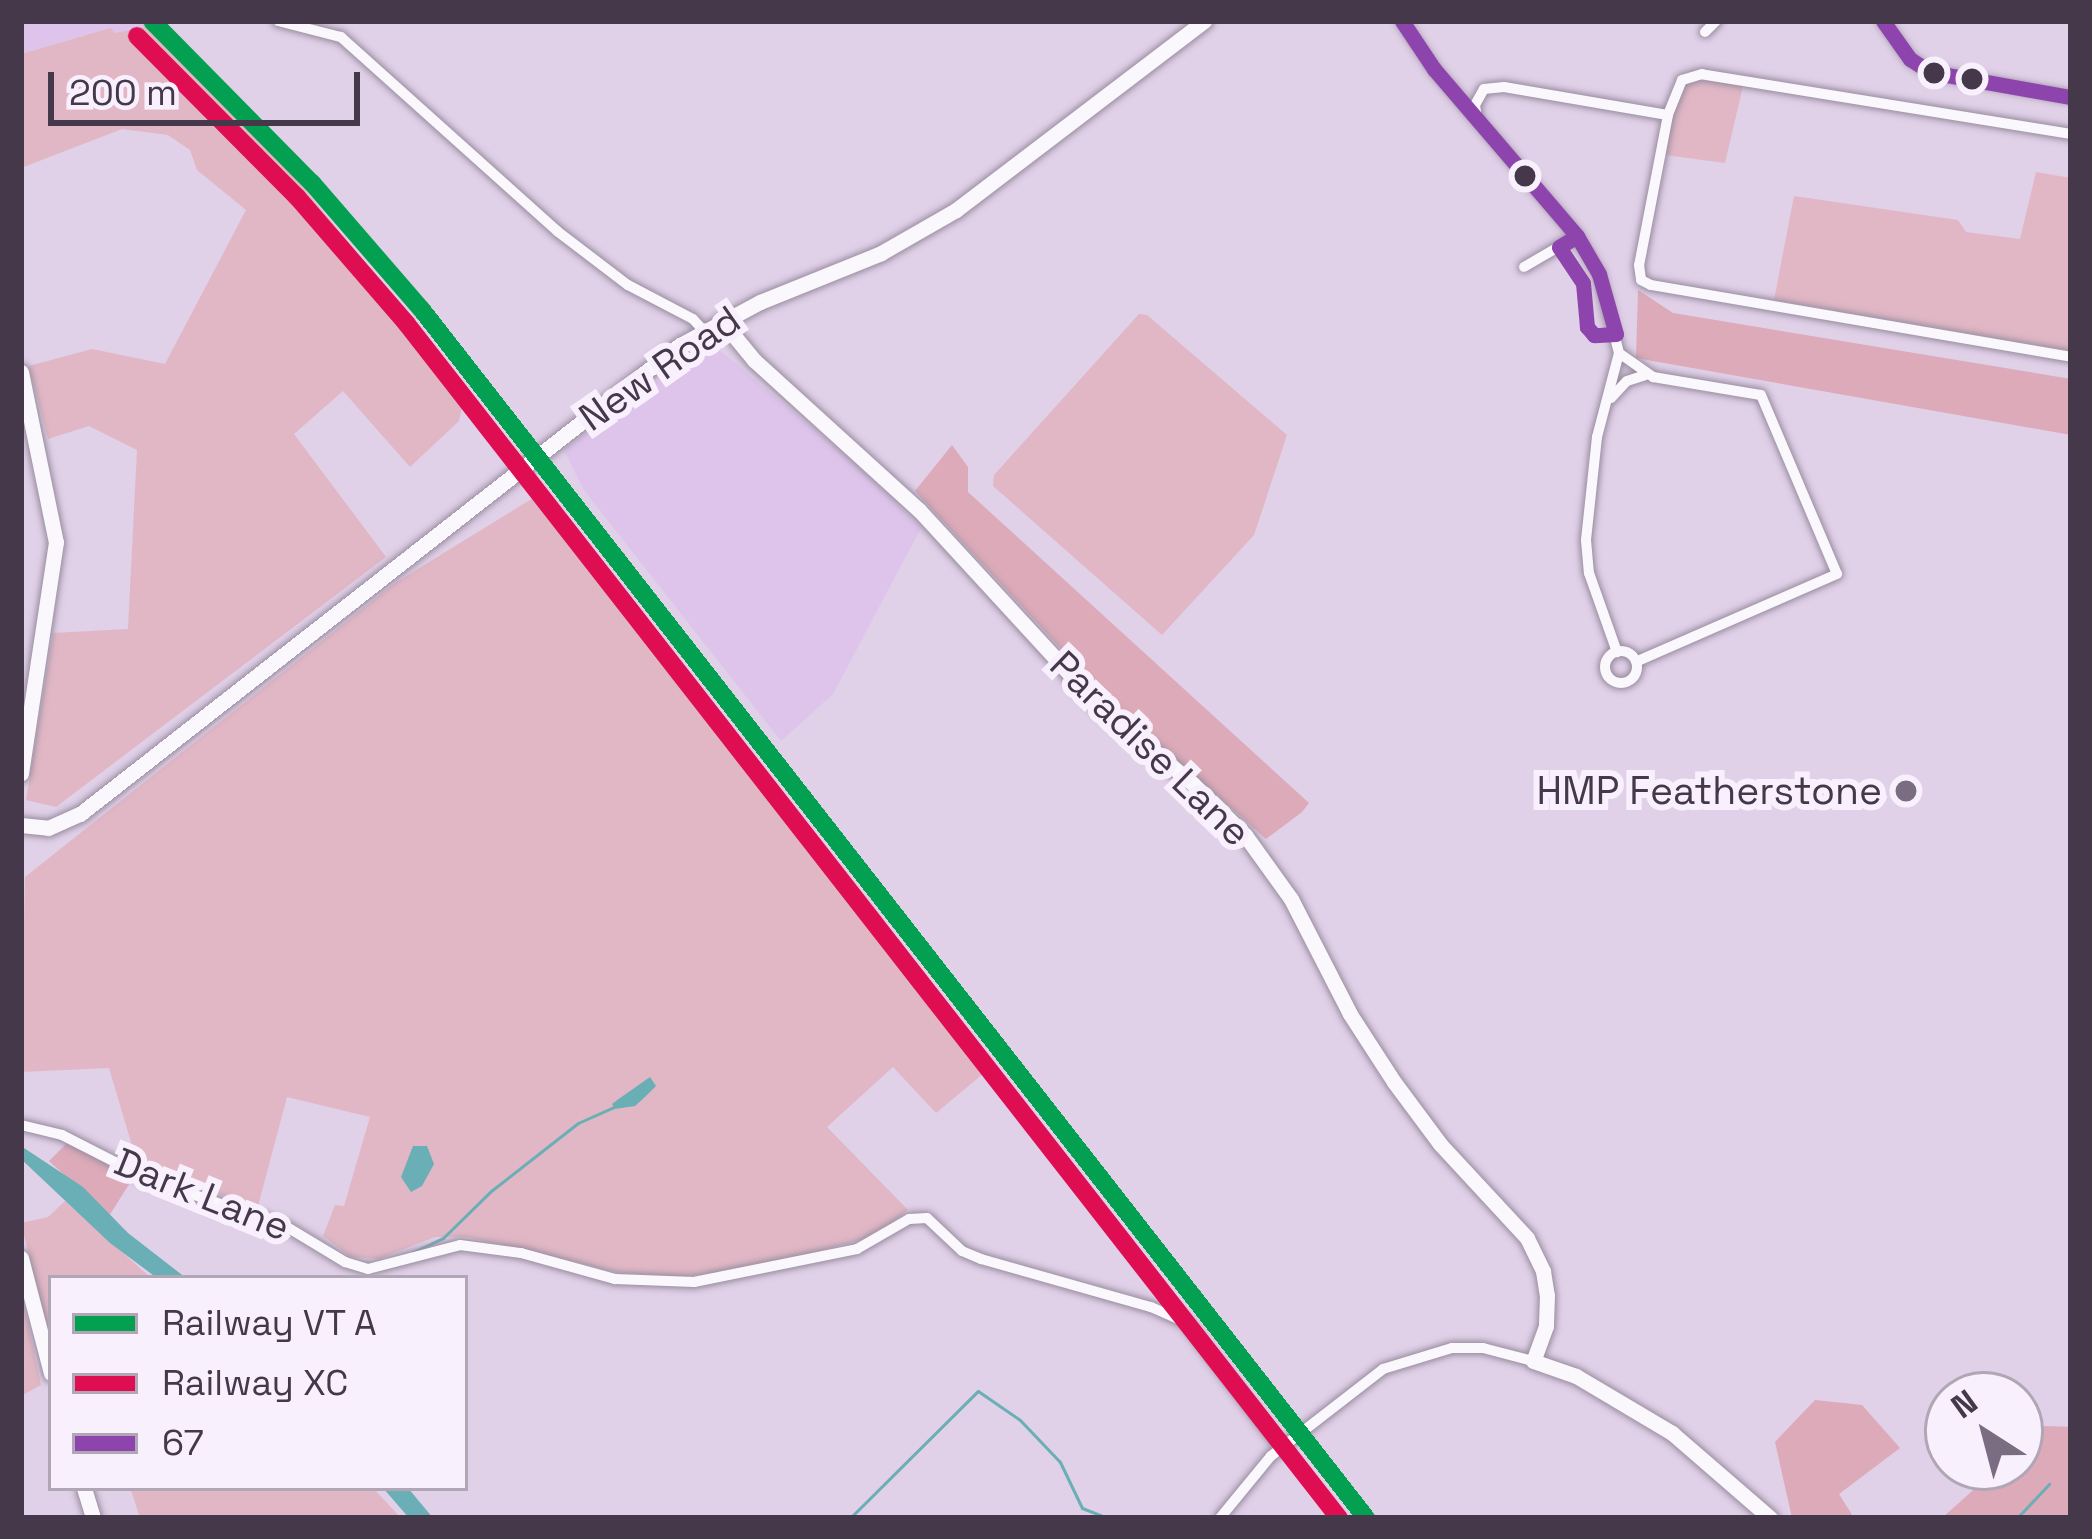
<!DOCTYPE html>
<style>
body{margin:0}
#map{position:relative;width:2092px;height:1539px;overflow:hidden;background:#e0d0e8;font-family:"Space Grotesk",sans-serif}
div>[style]{position:absolute}
.built>*{inset:0;background:#dec4eb}
.green>*{inset:0;background:#e1b7c5}
.forest>*{inset:0;background:#dcaab8}
.water>*{inset:0;background:#6aafb6}
.stream>*{height:3px;margin:-1.5px;padding:0 1.5px;transform-origin:1.5px;border-radius:1.5px;background:#6aafb6}
.roads{filter:drop-shadow(0 0 3px #998d9f) drop-shadow(0 0 3px #998d9f)}
.street>*{height:10px;margin:-5px;padding:0 5px;transform-origin:5px;border-radius:5px;background:#faf8fc}
.street>.ring{margin:-5px;padding:0;box-sizing:content-box;background:none;border:10px solid #faf8fc;border-radius:50%}
.secondary>*{height:15px;margin:-7.5px;padding:0 7.5px;transform-origin:7.5px;border-radius:7.5px;background:#faf8fc}
.bus-1>*{height:15px;margin:-7.5px;padding:0 7.5px;transform-origin:7.5px;border-radius:7.5px;background:#8e44ad}
.rail-1>*{height:18px;margin:-9px;padding:0 9px;transform-origin:9px;border-radius:9px;background:#03a051}
.rail-2>*{height:18px;margin:-9px;padding:0 9px;transform-origin:9px;border-radius:9px;background:#df0d52}
.dots>*{width:33px;height:33px;translate:-50% -50%;box-sizing:border-box;border:6px solid #f9f0fd;border-radius:50%}
span{translate:-50% -50%;white-space:nowrap;text-align:center;line-height:1.15;-webkit-text-stroke:12px #f9f0fd;paint-order:stroke}
.street-label{font-size:39px;color:#44384a}
.poi-label{font-size:39px;color:#44384a}
.right{translate:-100% -50%;text-align:right}
.frame{position:absolute;inset:0;border:24px solid #44384a;pointer-events:none}
.legend{position:absolute;left:48px;top:1275px;width:420px;height:216px;box-sizing:border-box;background:#f9f0fd;border:3px solid #b1a6b5;margin:0;padding:15px 21px;list-style:none;font-size:36px;color:#44384a}
.legend li{display:flex;align-items:center;gap:24px;height:60px}
.legend b{width:60px;border:3px solid #b1a6b5}
.north{position:absolute;left:1924px;top:1371px;width:120px;height:120px;box-sizing:border-box;background:#f9f0fd;border:3px solid #b1a6b5;border-radius:50%;rotate:324deg;font-size:33px;font-weight:700;line-height:48px;text-align:center;color:#44384a}
.north::after{content:'';display:block;margin:auto;width:42px;height:54px;background:#7b6d81;clip-path:polygon(50% 0,100% 100%,50% 72%,0 100%)}
.scale{position:absolute;left:48px;top:72px;width:312px;height:54px;box-sizing:border-box;border:6px solid #44384a;border-top:0;padding-left:15px;font-size:36px;line-height:42px;white-space:nowrap;color:#44384a;-webkit-text-stroke:9px #f9f0fd;paint-order:stroke}
</style>
<div id="map">
<div class="built">
<div style="clip-path:polygon(21px 21px,139px 21px,146px 27px,115px 33px,109px 28px,21px 54px)"></div>
<div style="clip-path:polygon(716px 347px,858px 466px,921px 528px,833px 694px,781px 741px,583px 489px,564px 450px,647px 387px)"></div>
</div>
<div class="green">
<div style="clip-path:polygon(146px 27px,273px 151px,467px 386px,459px 421px,410px 467px,343px 391px,294px 434px,386px 557px,56px 807px,26px 800px,53px 633px,128px 629px,137px 450px,89px 426px,48px 439px,29px 366px,92px 349px,165px 364px,246px 210px,197px 170px,190px 150px,168px 135px,122px 129px,21px 168px,21px 54px,110px 28px,115px 33px)"></div>
<div style="clip-path:polygon(1702px 74px,1744px 82px,1725px 163px,1665px 155px,1668px 115px,1682px 80px)"></div>
<div style="clip-path:polygon(2036px 172px,2071px 178px,2071px 351px,1774px 300px,1794px 196px,1958px 220px,1966px 232px,2020px 239px)"></div>
<div style="clip-path:polygon(1139px 314px,1147px 315px,1287px 435px,1254px 535px,1162px 635px,993px 486px,994px 475px)"></div>
<div style="clip-path:polygon(546px 490px,878px 912px,990px 1068px,936px 1113px,893px 1067px,827px 1127px,908px 1210px,876px 1236px,749px 1269px,676px 1277px,621px 1273px,467px 1237px,435px 1237px,379px 1259px,351px 1257px,323px 1236px,335px 1205px,344px 1206px,370px 1117px,287px 1097px,257px 1210px,136px 1159px,109px 1068px,21px 1072px,25px 877px,395px 583px)"></div>
<div style="clip-path:polygon(65px 1201px,151px 1278px,51px 1278px,51px 1343px,21px 1223px,48px 1217px)"></div>
<div style="clip-path:polygon(21px 1290px,41px 1385px,21px 1396px)"></div>
<div style="clip-path:polygon(373px 1488px,401px 1518px,140px 1518px,131px 1490px)"></div>
</div>
<div class="forest">
<div style="clip-path:polygon(1638px 290px,1673px 313px,2071px 379px,2071px 435px,1636px 358px)"></div>
<div style="clip-path:polygon(952px 445px,968px 467px,968px 492px,1309px 803px,1302px 812px,1266px 839px,1103px 694px,915px 491px)"></div>
<div style="clip-path:polygon(68px 1142px,133px 1178px,109px 1216px,49px 1161px)"></div>
<div style="clip-path:polygon(1815px 1400px,1862px 1405px,1900px 1448px,1839px 1494px,1854px 1518px,1792px 1518px,1775px 1442px)"></div>
<div style="clip-path:polygon(2044px 1426px,2071px 1427px,2071px 1512px,2064px 1518px,1942px 1518px,1999px 1467px,2020px 1467px,2020px 1448px)"></div>
</div>
<div class="water">
<div style="clip-path:polygon(650px 1077px,656px 1086px,645px 1097px,635px 1106px,615px 1109px,612px 1104px,620px 1098px)"></div>
<div style="clip-path:polygon(21px 1146px,83px 1187px,128px 1233px,186px 1278px,157px 1278px,110px 1243px,21px 1159px)"></div>
<div style="clip-path:polygon(413px 1146px,427px 1146px,434px 1164px,422px 1186px,411px 1192px,401px 1177px)"></div>
<div style="clip-path:polygon(383px 1488px,408px 1488px,433px 1518px,409px 1518px)"></div>
</div>
<div class="stream">
<div style="left:413px;top:1252px;width:33px;rotate:-25deg"></div>
<div style="left:443px;top:1238px;width:67px;rotate:-44.4deg"></div>
<div style="left:491px;top:1191px;width:110px;rotate:-38deg"></div>
<div style="left:578px;top:1123px;width:39px;rotate:-24deg"></div>
<div style="left:850px;top:1518px;width:180px;rotate:-44.8deg"></div>
<div style="left:978px;top:1391px;width:51px;rotate:34.6deg"></div>
<div style="left:1020px;top:1420px;width:58px;rotate:46.4deg"></div>
<div style="left:1060px;top:1462px;width:51px;rotate:64.4deg"></div>
<div style="left:1082px;top:1508px;width:28px;rotate:21deg"></div>
<div style="left:2017px;top:1518px;width:47px;rotate:-46.7deg"></div>
</div>
<div class="roads">
<div class="street">
<div style="left:278px;top:21px;width:65px;rotate:14.3deg"></div>
<div style="left:341px;top:37px;width:290px;rotate:41.9deg"></div>
<div style="left:557px;top:231px;width:89px;rotate:37.3deg"></div>
<div style="left:628px;top:285px;width:73px;rotate:27.6deg"></div>
<div style="left:693px;top:319px;width:15px;rotate:48deg"></div>
<div style="left:1402px;top:21px;width:58px;rotate:56.3deg"></div>
<div style="left:1434px;top:69px;width:220px;rotate:49.4deg"></div>
<div style="left:1577px;top:236px;width:44px;rotate:59.9deg"></div>
<div style="left:1599px;top:274px;width:81px;rotate:75.8deg"></div>
<div style="left:1619px;top:353px;width:87px;rotate:104.7deg"></div>
<div style="left:1597px;top:437px;width:104px;rotate:96.1deg"></div>
<div style="left:1586px;top:540px;width:33px;rotate:85deg"></div>
<div style="left:1589px;top:573px;width:84px;rotate:70.5deg"></div>
<div style="left:1883px;top:21px;width:47px;rotate:54.6deg"></div>
<div style="left:1910px;top:59px;width:24px;rotate:33deg"></div>
<div style="left:1930px;top:72px;width:143px;rotate:10.1deg"></div>
<div style="left:1705px;top:32px;width:16px;rotate:-45deg"></div>
<div style="left:1477px;top:118px;width:13px;rotate:-99deg"></div>
<div style="left:1475px;top:105px;width:18px;rotate:-61deg"></div>
<div style="left:1484px;top:89px;width:20px;rotate:-6deg"></div>
<div style="left:1504px;top:87px;width:166px;rotate:9.7deg"></div>
<div style="left:2071px;top:134px;width:374px;rotate:-170.8deg"></div>
<div style="left:1702px;top:74px;width:21px;rotate:163deg"></div>
<div style="left:1682px;top:80px;width:38px;rotate:112deg"></div>
<div style="left:1668px;top:115px;width:153px;rotate:100.9deg"></div>
<div style="left:1639px;top:265px;width:15px;rotate:82deg"></div>
<div style="left:1641px;top:280px;width:11px;rotate:27deg"></div>
<div style="left:1651px;top:285px;width:426px;rotate:9.7deg"></div>
<div style="left:1524px;top:267px;width:61px;rotate:-30.3deg"></div>
<div style="left:1619px;top:353px;width:42px;rotate:35.2deg"></div>
<div style="left:1653px;top:377px;width:109px;rotate:9.5deg"></div>
<div style="left:1761px;top:395px;width:194px;rotate:67deg"></div>
<div style="left:1837px;top:574px;width:219px;rotate:156.4deg"></div>
<div style="left:1611px;top:398px;width:23px;rotate:-47deg"></div>
<div style="left:1627px;top:381px;width:19px;rotate:-18deg"></div>
<div class="ring" style="left:1605px;top:651px;width:22px;height:22px"></div>
<div style="left:21px;top:1125px;width:42px;rotate:13.7deg"></div>
<div style="left:62px;top:1135px;width:94px;rotate:27.1deg"></div>
<div style="left:146px;top:1178px;width:149px;rotate:19.2deg"></div>
<div style="left:287px;top:1227px;width:68px;rotate:31.1deg"></div>
<div style="left:345px;top:1262px;width:24px;rotate:17deg"></div>
<div style="left:368px;top:1269px;width:95px;rotate:-14.6deg"></div>
<div style="left:460px;top:1245px;width:62px;rotate:7.5deg"></div>
<div style="left:521px;top:1253px;width:98px;rotate:15.5deg"></div>
<div style="left:615px;top:1279px;width:79px;rotate:2.2deg"></div>
<div style="left:694px;top:1282px;width:166px;rotate:-11.4deg"></div>
<div style="left:857px;top:1249px;width:60px;rotate:-30deg"></div>
<div style="left:909px;top:1219px;width:18px;rotate:-3deg"></div>
<div style="left:927px;top:1218px;width:48px;rotate:43.3deg"></div>
<div style="left:962px;top:1251px;width:21px;rotate:23deg"></div>
<div style="left:981px;top:1259px;width:177px;rotate:15.8deg"></div>
<div style="left:1151px;top:1307px;width:37px;rotate:24deg"></div>
<div style="left:1185px;top:1322px;width:158px;rotate:52.7deg"></div>
<div style="left:1220px;top:1518px;width:80px;rotate:-50.6deg"></div>
<div style="left:1271px;top:1456px;width:142px;rotate:-37.8deg"></div>
<div style="left:1383px;top:1369px;width:72px;rotate:-16.9deg"></div>
<div style="left:1452px;top:1348px;width:31px"></div>
<div style="left:1483px;top:1348px;width:52px;rotate:14.6deg"></div>
</div>
<div class="secondary">
<div style="left:722px;top:321px;width:50px;rotate:50.6deg"></div>
<div style="left:754px;top:360px;width:223px;rotate:42.3deg"></div>
<div style="left:919px;top:510px;width:265px;rotate:47.4deg"></div>
<div style="left:1098px;top:705px;width:124px;rotate:39.7deg"></div>
<div style="left:1193px;top:784px;width:73px;rotate:44.4deg"></div>
<div style="left:1245px;top:835px;width:79px;rotate:54.3deg"></div>
<div style="left:1291px;top:899px;width:129px;rotate:62.8deg"></div>
<div style="left:1350px;top:1014px;width:81px;rotate:57.1deg"></div>
<div style="left:1394px;top:1082px;width:77px;rotate:53.4deg"></div>
<div style="left:1440px;top:1144px;width:128px;rotate:47.2deg"></div>
<div style="left:1527px;top:1238px;width:37px;rotate:64deg"></div>
<div style="left:1543px;top:1271px;width:24px;rotate:81deg"></div>
<div style="left:1547px;top:1295px;width:31px;rotate:92deg"></div>
<div style="left:1546px;top:1326px;width:37px;rotate:110deg"></div>
<div style="left:1533px;top:1361px;width:46px;rotate:19.2deg"></div>
<div style="left:1576px;top:1376px;width:112px;rotate:30.7deg"></div>
<div style="left:1672px;top:1433px;width:130px;rotate:40.9deg"></div>
<div style="left:21px;top:372px;width:174px;rotate:78.4deg"></div>
<div style="left:56px;top:542px;width:234px;rotate:98.6deg"></div>
<div style="left:21px;top:825px;width:27px;rotate:6deg"></div>
<div style="left:48px;top:828px;width:35px;rotate:-24deg"></div>
<div style="left:80px;top:814px;width:762px;rotate:-38.01deg"></div>
<div style="left:680px;top:345px;width:91px;rotate:-28.3deg"></div>
<div style="left:760px;top:302px;width:131px;rotate:-22deg"></div>
<div style="left:881px;top:253px;width:86px;rotate:-29.8deg"></div>
<div style="left:956px;top:210px;width:312px;rotate:-37.3deg"></div>
<div style="left:21px;top:1258px;width:119px;rotate:75.4deg"></div>
<div style="left:84px;top:1488px;width:31px;rotate:73deg"></div>
</div>
</div>
<div class="bus-1">
<div style="left:1402px;top:21px;width:58px;rotate:56.3deg"></div>
<div style="left:1434px;top:69px;width:220px;rotate:49.4deg"></div>
<div style="left:1883px;top:21px;width:47px;rotate:54.6deg"></div>
<div style="left:1910px;top:59px;width:24px;rotate:33deg"></div>
<div style="left:1930px;top:72px;width:143px;rotate:10.1deg"></div>
<div style="left:1577px;top:236px;width:44px;rotate:59.9deg"></div>
<div style="left:1599px;top:274px;width:62px;rotate:74.2deg"></div>
<div style="left:1616px;top:334px;width:22px;rotate:177deg"></div>
<div style="left:1594px;top:335px;width:11px;rotate:-131deg"></div>
<div style="left:1587px;top:327px;width:44px;rotate:-95.2deg"></div>
<div style="left:1583px;top:283px;width:43px;rotate:-123.7deg"></div>
<div style="left:1559px;top:247px;width:21px;rotate:-31deg"></div>
</div>
<div class="rail-1">
<div style="left:152px;top:21px;width:228px;rotate:45.4deg"></div>
<div style="left:312px;top:183px;width:168px;rotate:49.1deg"></div>
<div style="left:422px;top:310px;width:1533px;rotate:51.99deg"></div>
</div>
<div class="rail-2">
<div style="left:137px;top:36px;width:227px;rotate:45.2deg"></div>
<div style="left:297px;top:197px;width:167px;rotate:49.1deg"></div>
<div style="left:406px;top:323px;width:1516px;rotate:52.02deg"></div>
</div>
<div class="dots">
<div style="left:1934px;top:73px;background:#44384a"></div>
<div style="left:1972px;top:79px;background:#44384a"></div>
<div style="left:1525px;top:176px;background:#44384a"></div>
<div style="left:1906px;top:791px;background:#7b6d81"></div>
</div>
<div class="street-label">
<span style="left:660px;top:369px;rotate:-35deg">New Road</span>
<span style="left:1150px;top:749px;rotate:44deg">Paradise Lane</span>
<span style="left:202px;top:1195px;rotate:22deg">Dark Lane</span>
</div>
<div class="poi-label">
<span class="right" style="left:1882px;top:791px">HMP Featherstone</span>
</div>
<div class="frame"></div>
<ul class="legend">
<li><b style="height:15px;background:#03a051"></b>Railway VT A</li>
<li><b style="height:15px;background:#df0d52"></b>Railway XC</li>
<li><b style="height:15px;background:#8e44ad"></b>67</li>
</ul>
<div class="north">N</div>
<div class="scale">200 m</div>
</div>
